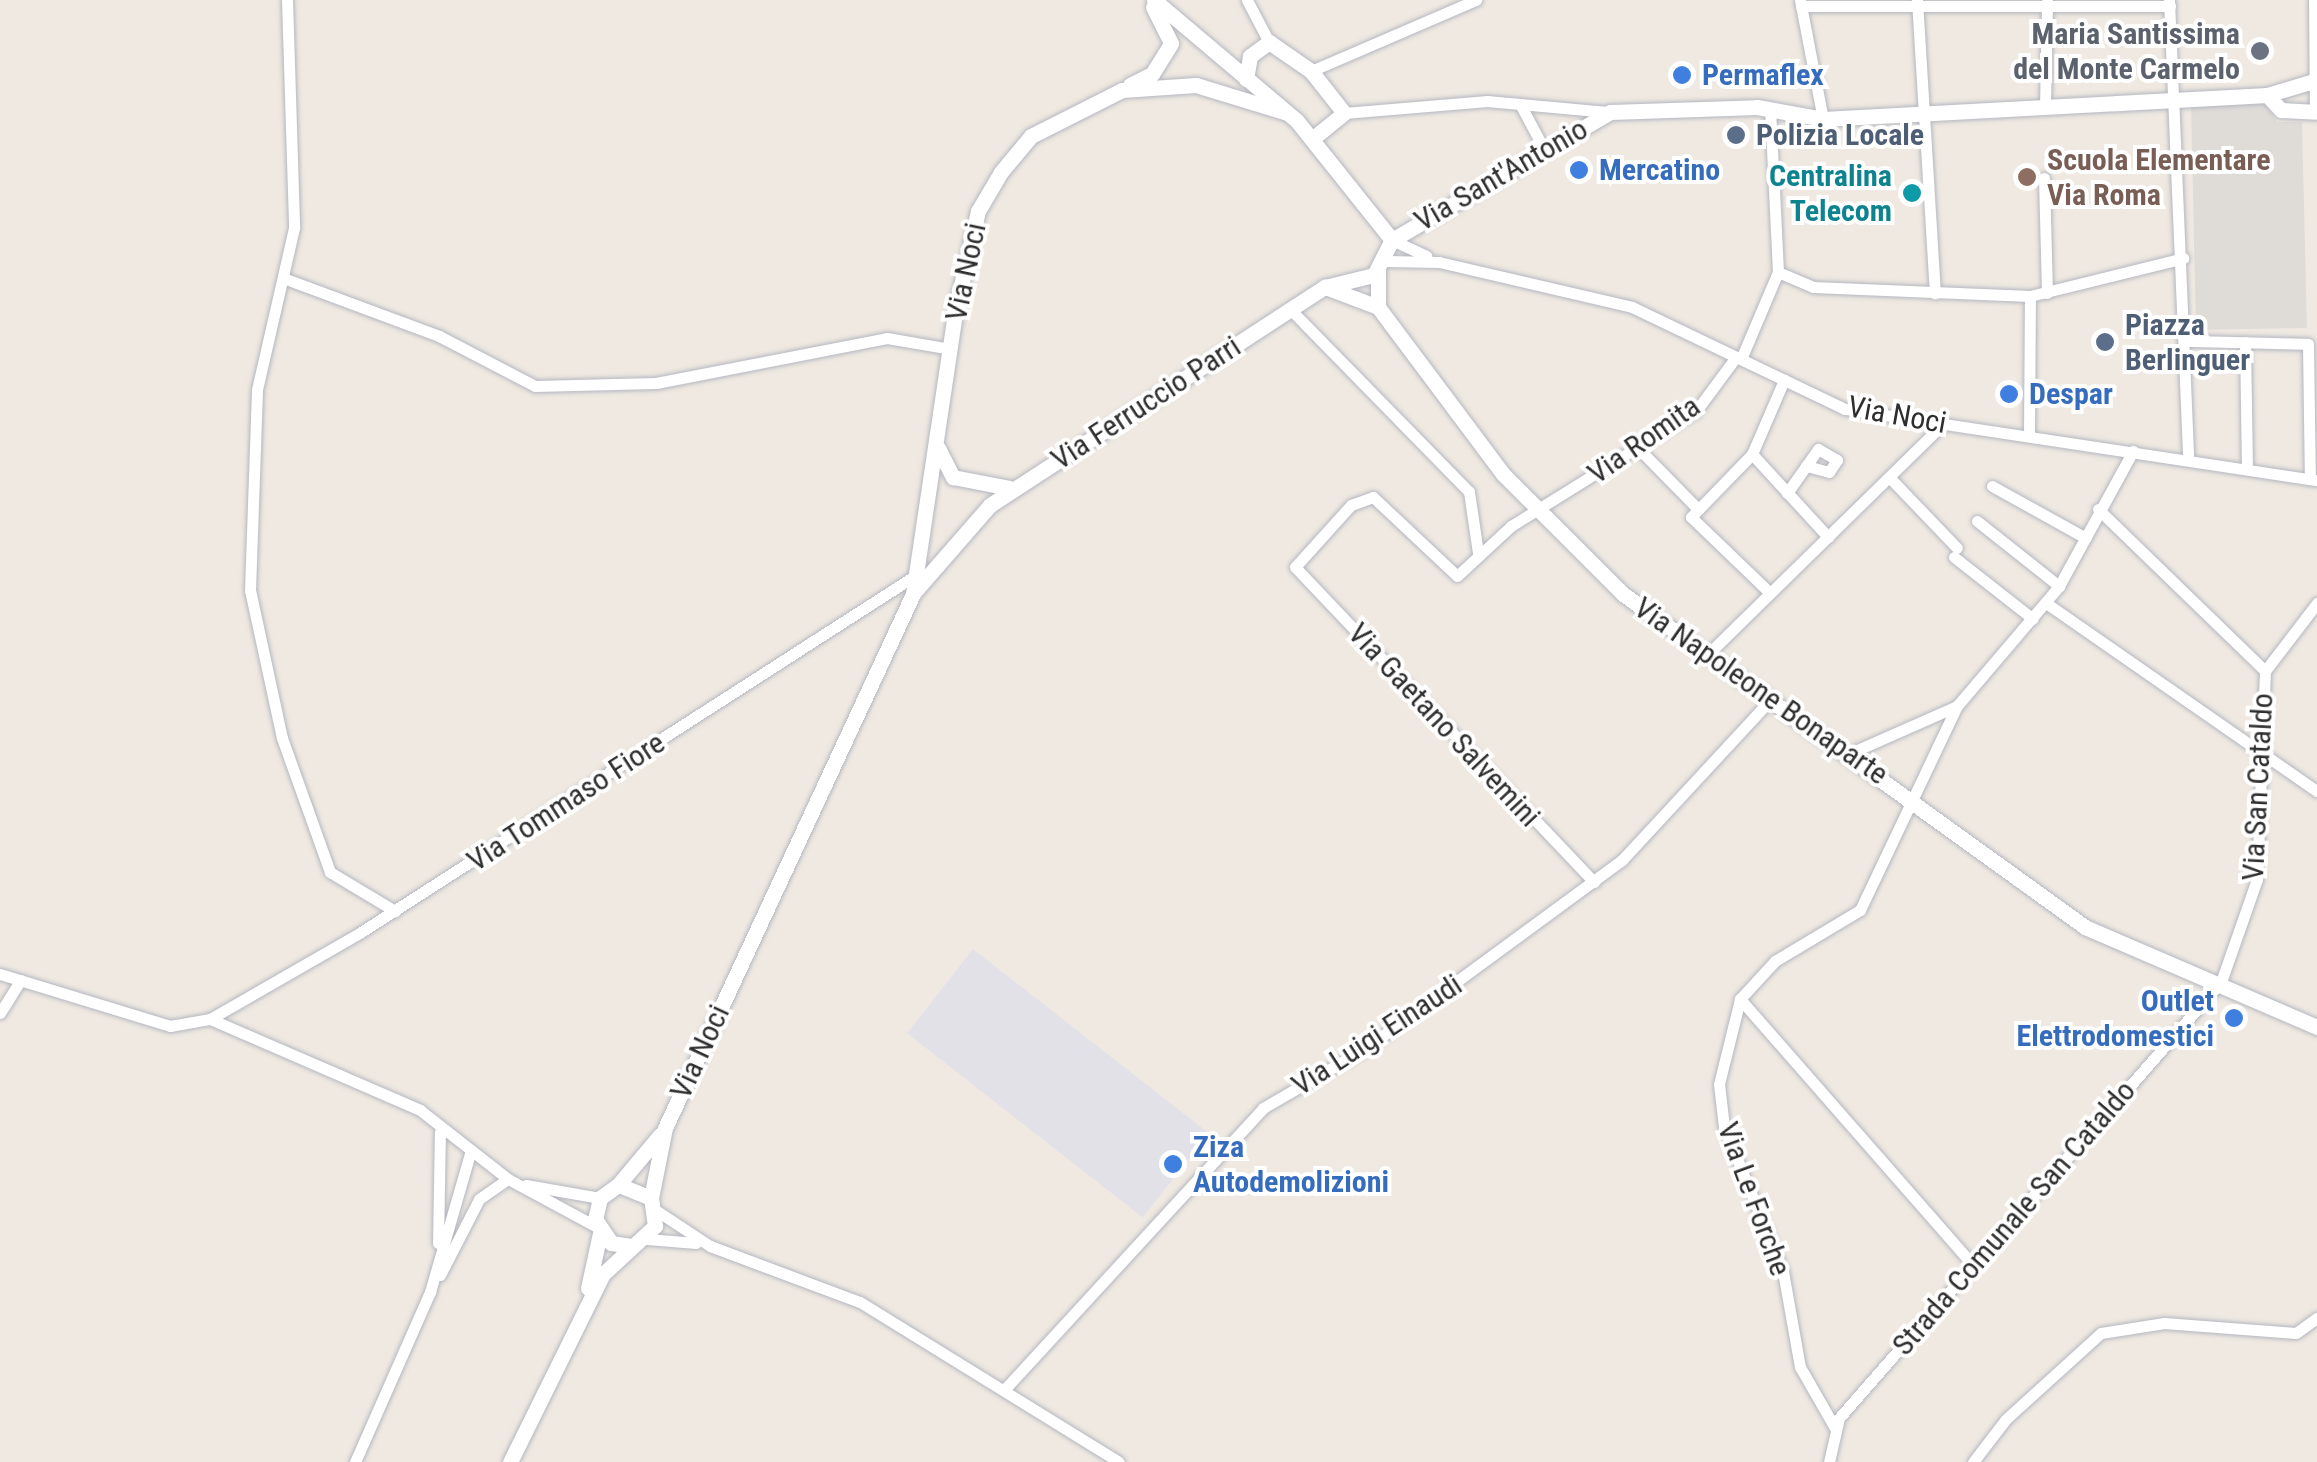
<!DOCTYPE html>
<style>
body{margin:0}
#map{position:relative;width:2317px;height:1462px;overflow:hidden;background:#efe9e1;font-family:"Roboto Condensed",sans-serif}
div>[style]{position:absolute}
.industrial>*{inset:0;background:#e3e1e8;transform-origin:0 0}
.plaza>*{inset:0;background:#dfdcd8}
.roads{filter:drop-shadow(0 0 2px #b4b7c1) drop-shadow(0 0 2px #b4b7c1)}
.street>*{height:11px;margin:-5.5px;padding:0 5.5px;transform-origin:5.5px;border-radius:5.5px;background:#fff}
.secondary>*{height:15px;margin:-7.5px;padding:0 7.5px;transform-origin:7.5px;border-radius:7.5px;background:#fff}
.dots>*{width:28px;height:28px;translate:-50% -50%;box-sizing:border-box;border:5px solid #fff;border-radius:50%}
span{translate:-50% -50%;white-space:nowrap;text-align:center;line-height:1.15;-webkit-text-stroke:8px #fff;paint-order:stroke}
.worship-label{font-size:30px;color:#5b616d;font-weight:700}
.right{translate:-100% -50%;text-align:right}
.shop-label{font-size:30px;color:#366cbe;font-weight:700}
.left{translate:0 -50%;text-align:left}
.service-label{font-size:30px;color:#4e5e75;font-weight:700}
.education-label{font-size:30px;color:#785e54;font-weight:700}
.street-label{font-size:30px;color:#2e2e2e}
.culture-label{font-size:30px;color:#0d838f;font-weight:700}
</style>
<div id="map">
<div class="industrial">
<div style="left:973px;top:949px;width:299px;height:107px;rotate:38deg"></div>
</div>
<div class="plaza">
<div style="clip-path:polygon(2264px 103px,2277px 122px,2302px 122px,2307px 328px,2196px 330px,2191px 107px)"></div>
</div>
<div class="roads">
<div class="street">
<div style="left:287px;top:0;width:228px;rotate:88.2deg"></div>
<div style="left:294px;top:228px;width:166px;rotate:102.9deg"></div>
<div style="left:257px;top:390px;width:200px;rotate:92deg"></div>
<div style="left:250px;top:590px;width:151px;rotate:77.8deg"></div>
<div style="left:282px;top:738px;width:142px;rotate:70.3deg"></div>
<div style="left:330px;top:872px;width:76px;rotate:31deg"></div>
<div style="left:1247px;top:0;width:47px;rotate:62.4deg"></div>
<div style="left:1800px;top:0;width:121px;rotate:79.1deg"></div>
<div style="left:1917px;top:0;width:294px;rotate:86.5deg"></div>
<div style="left:2169px;top:0;width:458px;rotate:87.6deg"></div>
<div style="left:1801px;top:6px;width:369px"></div>
<div style="left:1311px;top:71px;width:180px;rotate:-23.3deg"></div>
<div style="left:1520px;top:104px;width:49px;rotate:61.9deg"></div>
<div style="left:2045px;top:107px;width:106px;rotate:-88.9deg"></div>
<div style="left:1344px;top:113px;width:144px;rotate:-4.8deg"></div>
<div style="left:1487px;top:101px;width:121px;rotate:5.2deg"></div>
<div style="left:2044px;top:178px;width:115px;rotate:88.5deg"></div>
<div style="left:1392px;top:240px;width:38px;rotate:25deg"></div>
<div style="left:1385px;top:261px;width:54px;rotate:1.1deg"></div>
<div style="left:1439px;top:262px;width:198px;rotate:13.1deg"></div>
<div style="left:1632px;top:307px;width:236px;rotate:25.6deg"></div>
<div style="left:1845px;top:409px;width:477px;rotate:8.6deg"></div>
<div style="left:1778px;top:272px;width:38px;rotate:23deg"></div>
<div style="left:1813px;top:287px;width:217px;rotate:2.4deg"></div>
<div style="left:2030px;top:296px;width:158px;rotate:-13.9deg"></div>
<div style="left:286px;top:279px;width:163px;rotate:20.4deg"></div>
<div style="left:439px;top:336px;width:108px;rotate:27.5deg"></div>
<div style="left:535px;top:386px;width:121px;rotate:-1.4deg"></div>
<div style="left:656px;top:383px;width:235px;rotate:-11deg"></div>
<div style="left:887px;top:338px;width:65px;rotate:9.8deg"></div>
<div style="left:1290px;top:309px;width:256px;rotate:45.6deg"></div>
<div style="left:1469px;top:492px;width:62px;rotate:81.6deg"></div>
<div style="left:2188px;top:341px;width:120px;rotate:1.4deg"></div>
<div style="left:2245px;top:342px;width:127px;rotate:89.1deg"></div>
<div style="left:2308px;top:344px;width:135px;rotate:89.2deg"></div>
<div style="left:1741px;top:359px;width:95px;rotate:-67deg"></div>
<div style="left:1778px;top:272px;width:162px;rotate:-92.8deg"></div>
<div style="left:2029px;top:433px;width:137px;rotate:-89.6deg"></div>
<div style="left:1638px;top:448px;width:86px;rotate:45.5deg"></div>
<div style="left:1752px;top:454px;width:113px;rotate:47.5deg"></div>
<div style="left:1889px;top:477px;width:98px;rotate:46.2deg"></div>
<div style="left:1992px;top:486px;width:107px;rotate:29deg"></div>
<div style="left:1787px;top:493px;width:54px;rotate:-54.8deg"></div>
<div style="left:1818px;top:449px;width:22px;rotate:30deg"></div>
<div style="left:1837px;top:460px;width:14px;rotate:124deg"></div>
<div style="left:1829px;top:472px;width:24px;rotate:-165deg"></div>
<div style="left:2098px;top:509px;width:233px;rotate:44.1deg"></div>
<div style="left:1977px;top:521px;width:105px;rotate:38.4deg"></div>
<div style="left:1954px;top:557px;width:100px;rotate:38.1deg"></div>
<div style="left:1769px;top:592px;width:108px;rotate:-136.1deg"></div>
<div style="left:1691px;top:517px;width:88px;rotate:-45.9deg"></div>
<div style="left:1752px;top:454px;width:81px;rotate:-66.6deg"></div>
<div style="left:2046px;top:603px;width:330px;rotate:34.8deg"></div>
<div style="left:1707px;top:655px;width:330px;rotate:-44.4deg"></div>
<div style="left:1957px;top:706px;width:157px;rotate:-49.6deg"></div>
<div style="left:2059px;top:586px;width:154px;rotate:-61.3deg"></div>
<div style="left:1594px;top:882px;width:434px;rotate:-133.5deg"></div>
<div style="left:1295px;top:567px;width:84px;rotate:-47.9deg"></div>
<div style="left:1351px;top:505px;width:23px;rotate:-20deg"></div>
<div style="left:1373px;top:497px;width:115px;rotate:43.2deg"></div>
<div style="left:1457px;top:576px;width:74px;rotate:-42.8deg"></div>
<div style="left:1511px;top:526px;width:218px;rotate:-31.9deg"></div>
<div style="left:1696px;top:411px;width:67px;rotate:-53.5deg"></div>
<div style="left:0;top:974px;width:178px;rotate:17deg"></div>
<div style="left:170px;top:1026px;width:41px;rotate:-9.9deg"></div>
<div style="left:210px;top:1019px;width:174px;rotate:-29.9deg"></div>
<div style="left:361px;top:932px;width:660px;rotate:-32.75deg"></div>
<div style="left:1740px;top:999px;width:354px;rotate:48.8deg"></div>
<div style="left:0;top:1013px;width:39px;rotate:-58deg"></div>
<div style="left:210px;top:1019px;width:229px;rotate:23.4deg"></div>
<div style="left:420px;top:1110px;width:112px;rotate:38.1deg"></div>
<div style="left:508px;top:1179px;width:101px;rotate:28.3deg"></div>
<div style="left:526px;top:1185px;width:75px;rotate:10deg"></div>
<div style="left:657px;top:1211px;width:64px;rotate:33.4deg"></div>
<div style="left:710px;top:1246px;width:160px;rotate:20.5deg"></div>
<div style="left:860px;top:1302px;width:304px;rotate:31.7deg"></div>
<div style="left:647px;top:1239px;width:49px;rotate:4.7deg"></div>
<div style="left:438px;top:1243px;width:111px;rotate:-89deg"></div>
<div style="left:440px;top:1275px;width:85px;rotate:-62.8deg"></div>
<div style="left:479px;top:1199px;width:35px;rotate:-35deg"></div>
<div style="left:1004px;top:1390px;width:383px;rotate:-47.4deg"></div>
<div style="left:1263px;top:1108px;width:119px;rotate:-30.2deg"></div>
<div style="left:1366px;top:1048px;width:318px;rotate:-36.3deg"></div>
<div style="left:1622px;top:860px;width:218px;rotate:-47.2deg"></div>
<div style="left:1835px;top:1428px;width:70px;rotate:-119.8deg"></div>
<div style="left:1800px;top:1367px;width:97px;rotate:-100.1deg"></div>
<div style="left:1783px;top:1272px;width:157px;rotate:-112.1deg"></div>
<div style="left:1724px;top:1127px;width:43px;rotate:-96.6deg"></div>
<div style="left:1719px;top:1084px;width:88px;rotate:-76.1deg"></div>
<div style="left:1740px;top:999px;width:52px;rotate:-47.4deg"></div>
<div style="left:1775px;top:961px;width:99px;rotate:-31deg"></div>
<div style="left:1860px;top:910px;width:226px;rotate:-64.6deg"></div>
<div style="left:1957px;top:706px;width:119px;rotate:156.2deg"></div>
<div style="left:355px;top:1462px;width:186px;rotate:-66.2deg"></div>
<div style="left:430px;top:1292px;width:145px;rotate:-73.9deg"></div>
<div style="left:1829px;top:1462px;width:45px;rotate:-77.2deg"></div>
<div style="left:1839px;top:1418px;width:580px;rotate:-48.78deg"></div>
<div style="left:2221px;top:982px;width:109px;rotate:-70.7deg"></div>
<div style="left:2257px;top:879px;width:208px;rotate:-87.8deg"></div>
<div style="left:2265px;top:671px;width:86px;rotate:-52.6deg"></div>
<div style="left:1973px;top:1462px;width:54px;rotate:-52.5deg"></div>
<div style="left:2006px;top:1419px;width:128px;rotate:-42.2deg"></div>
<div style="left:2101px;top:1333px;width:64px;rotate:-9deg"></div>
<div style="left:2164px;top:1323px;width:132px;rotate:4.3deg"></div>
<div style="left:2296px;top:1333px;width:26px;rotate:-36deg"></div>
</div>
<div class="secondary">
<div style="left:1154px;top:0;width:187px;rotate:40.2deg"></div>
<div style="left:1297px;top:121px;width:152px;rotate:51.4deg"></div>
<div style="left:2316px;top:0;width:111px;rotate:89.5deg"></div>
<div style="left:1246px;top:79px;width:23px;rotate:-80deg"></div>
<div style="left:1250px;top:56px;width:24px;rotate:-36deg"></div>
<div style="left:1269px;top:42px;width:51px;rotate:34.6deg"></div>
<div style="left:1311px;top:71px;width:53px;rotate:51.8deg"></div>
<div style="left:1344px;top:113px;width:41px;rotate:140.9deg"></div>
<div style="left:1130px;top:85px;width:25px;rotate:-27deg"></div>
<div style="left:1152px;top:74px;width:36px;rotate:-58deg"></div>
<div style="left:1171px;top:43px;width:40px;rotate:-116.6deg"></div>
<div style="left:2267px;top:95px;width:21px;rotate:47deg"></div>
<div style="left:2281px;top:110px;width:36px;rotate:3deg"></div>
<div style="left:1392px;top:240px;width:253px;rotate:-30.4deg"></div>
<div style="left:1610px;top:112px;width:147px;rotate:-1.9deg"></div>
<div style="left:1757px;top:107px;width:67px;rotate:10.3deg"></div>
<div style="left:1823px;top:119px;width:445px;rotate:-3.1deg"></div>
<div style="left:2267px;top:95px;width:52px;rotate:-16.7deg"></div>
<div style="left:1378px;top:271px;width:36px;rotate:90deg"></div>
<div style="left:1378px;top:307px;width:209px;rotate:53.2deg"></div>
<div style="left:1503px;top:474px;width:170px;rotate:45deg"></div>
<div style="left:1623px;top:594px;width:570px;rotate:35.78deg"></div>
<div style="left:2085px;top:927px;width:253px;rotate:23.3deg"></div>
<div style="left:1325px;top:287px;width:57px;rotate:20.7deg"></div>
<div style="left:938px;top:448px;width:33px;rotate:63deg"></div>
<div style="left:953px;top:477px;width:57px;rotate:11.1deg"></div>
<div style="left:915px;top:591px;width:114px;rotate:-48.9deg"></div>
<div style="left:990px;top:505px;width:400px;rotate:-33.1deg"></div>
<div style="left:1325px;top:287px;width:50px;rotate:-13.8deg"></div>
<div style="left:1374px;top:275px;width:39px;rotate:-63deg"></div>
<div style="left:618px;top:1185px;width:65px;rotate:-50deg"></div>
<div style="left:651px;top:1198px;width:71px;rotate:-78.7deg"></div>
<div style="left:665px;top:1128px;width:589px;rotate:-65.09deg"></div>
<div style="left:913px;top:594px;width:285px;rotate:-81.5deg"></div>
<div style="left:955px;top:312px;width:104px;rotate:-77.2deg"></div>
<div style="left:978px;top:211px;width:45px;rotate:-59.5deg"></div>
<div style="left:1001px;top:172px;width:47px;rotate:-50.2deg"></div>
<div style="left:1031px;top:136px;width:102px;rotate:-26.8deg"></div>
<div style="left:1122px;top:90px;width:74px;rotate:-3.9deg"></div>
<div style="left:1196px;top:85px;width:95px;rotate:17.1deg"></div>
<div style="left:588px;top:1288px;width:56px;rotate:-77.7deg"></div>
<div style="left:510px;top:1462px;width:210px;rotate:-63.7deg"></div>
<div style="left:603px;top:1274px;width:71px;rotate:-42.7deg"></div>
<div style="left:655px;top:1226px;width:28px;rotate:-98deg"></div>
<div style="left:651px;top:1198px;width:35px;rotate:-158deg"></div>
<div style="left:618px;top:1185px;width:22px;rotate:144deg"></div>
<div style="left:600px;top:1198px;width:22px;rotate:103deg"></div>
<div style="left:595px;top:1219px;width:29px;rotate:56deg"></div>
<div style="left:611px;top:1243px;width:22px;rotate:8deg"></div>
</div>
</div>
<div class="dots">
<div style="left:2260px;top:51px;background:#6b7280"></div>
<div style="left:1682px;top:75px;background:#3f7fe0"></div>
<div style="left:1736px;top:135px;background:#5c6f8a"></div>
<div style="left:1579px;top:170px;background:#3f7fe0"></div>
<div style="left:2027px;top:177px;background:#8d6e63"></div>
<div style="left:1912px;top:193px;background:#0f9aa8"></div>
<div style="left:2105px;top:342px;background:#5c6f8a"></div>
<div style="left:2009px;top:394px;background:#3f7fe0"></div>
<div style="left:2234px;top:1018px;background:#3f7fe0"></div>
<div style="left:1173px;top:1164px;background:#3f7fe0"></div>
</div>
<div class="worship-label">
<span class="right" style="left:2240px;top:51px">Maria Santissima<br>del Monte Carmelo</span>
</div>
<div class="shop-label">
<span class="left" style="left:1702px;top:75px">Permaflex</span>
<span class="left" style="left:1599px;top:170px">Mercatino</span>
<span class="left" style="left:2029px;top:394px">Despar</span>
<span class="right" style="left:2214px;top:1018px">Outlet<br>Elettrodomestici</span>
<span class="left" style="left:1193px;top:1164px">Ziza<br>Autodemolizioni</span>
</div>
<div class="service-label">
<span class="left" style="left:1756px;top:135px">Polizia Locale</span>
<span class="left" style="left:2125px;top:342px">Piazza<br>Berlinguer</span>
</div>
<div class="education-label">
<span class="left" style="left:2047px;top:177px">Scuola Elementare<br>Via Roma</span>
</div>
<div class="street-label">
<span style="left:1501px;top:175px;rotate:-30deg">Via Sant'Antonio</span>
<span style="left:966px;top:272px;rotate:-78deg">Via Noci</span>
<span style="left:1146px;top:403px;rotate:-33deg">Via Ferruccio Parri</span>
<span style="left:1897px;top:415px;rotate:10deg">Via Noci</span>
<span style="left:1644px;top:440px;rotate:-35deg">Via Romita</span>
<span style="left:1761px;top:691px;rotate:35deg">Via Napoleone Bonaparte</span>
<span style="left:1444px;top:725px;rotate:47deg">Via Gaetano Salvemini</span>
<span style="left:2258px;top:787px;rotate:-87deg">Via San Cataldo</span>
<span style="left:566px;top:802px;rotate:-33deg">Via Tommaso Fiore</span>
<span style="left:1377px;top:1035px;rotate:-33deg">Via Luigi Einaudi</span>
<span style="left:700px;top:1052px;rotate:-65deg">Via Noci</span>
<span style="left:1754px;top:1199px;rotate:70deg">Via Le Forche</span>
<span style="left:2014px;top:1218px;rotate:-49deg">Strada Comunale San Cataldo</span>
</div>
<div class="culture-label">
<span class="right" style="left:1892px;top:193px">Centralina<br>Telecom</span>
</div>
</div>
